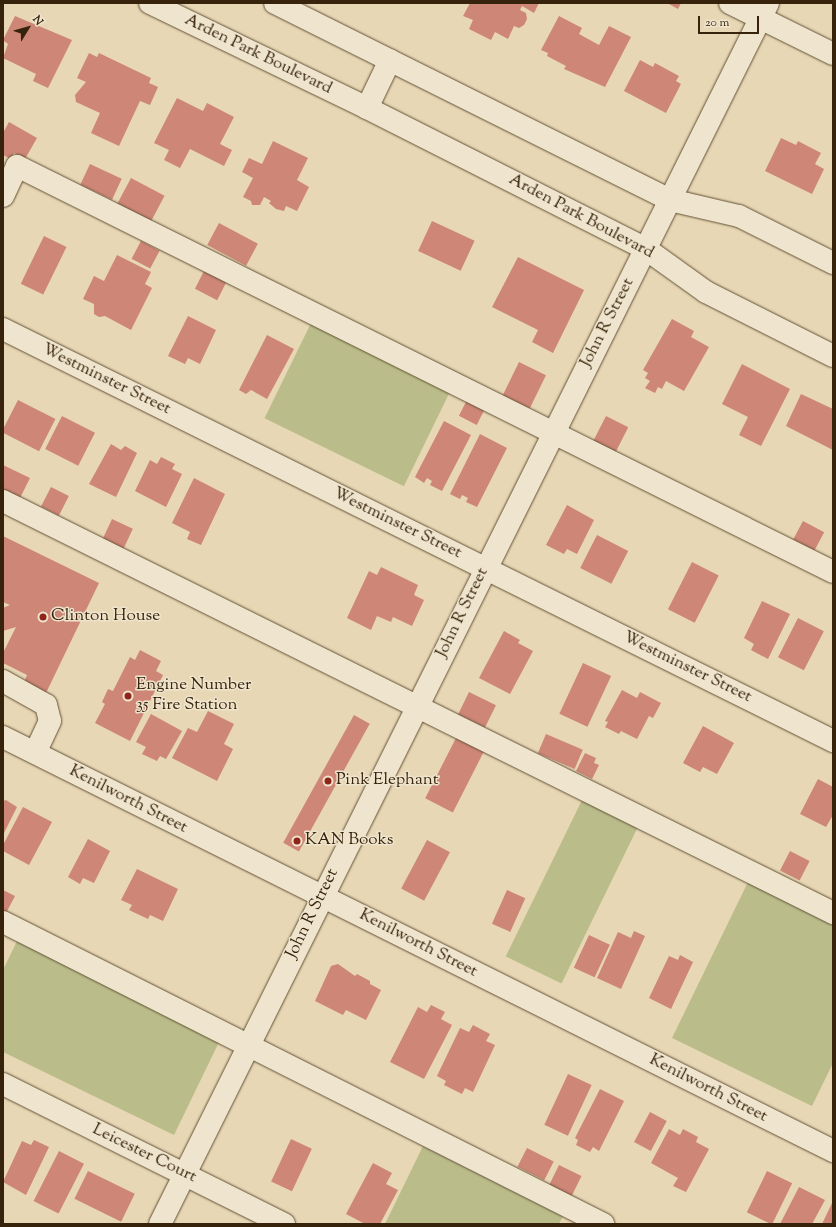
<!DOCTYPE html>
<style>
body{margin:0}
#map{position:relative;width:836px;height:1227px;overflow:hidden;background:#e7d7b4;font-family:"Sorts Mill Goudy",serif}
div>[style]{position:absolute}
.green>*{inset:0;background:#babd8a;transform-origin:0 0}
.building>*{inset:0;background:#ce8676;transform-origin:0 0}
.roads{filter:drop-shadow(0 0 1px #635036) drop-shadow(0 0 1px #635036)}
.minor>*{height:22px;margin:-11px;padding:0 11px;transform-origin:11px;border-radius:11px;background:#efe5ce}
.dots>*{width:11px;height:11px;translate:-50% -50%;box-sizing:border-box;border:2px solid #efe5ce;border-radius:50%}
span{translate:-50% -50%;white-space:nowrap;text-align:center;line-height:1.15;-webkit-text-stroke:3px #efe5ce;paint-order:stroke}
.street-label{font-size:17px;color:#37230c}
.poi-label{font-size:17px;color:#37230c}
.left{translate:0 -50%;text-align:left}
.frame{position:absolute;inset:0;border:4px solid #37230c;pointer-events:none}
.north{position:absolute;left:8px;top:8px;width:40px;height:40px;-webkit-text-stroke:3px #efe5ce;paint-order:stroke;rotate:53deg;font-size:11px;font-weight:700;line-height:16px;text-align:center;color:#37230c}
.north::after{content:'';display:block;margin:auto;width:14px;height:18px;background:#37230c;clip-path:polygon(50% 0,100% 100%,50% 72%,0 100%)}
.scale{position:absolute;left:698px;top:16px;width:61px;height:18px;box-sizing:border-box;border:2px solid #37230c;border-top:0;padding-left:5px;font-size:12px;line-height:14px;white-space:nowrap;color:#37230c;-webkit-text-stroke:3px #efe5ce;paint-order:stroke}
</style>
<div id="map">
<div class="green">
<div style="left:311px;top:323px;width:155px;height:106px;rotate:26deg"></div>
<div style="left:582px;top:800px;width:62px;height:174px;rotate:26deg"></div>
<div style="clip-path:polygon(748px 882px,833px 924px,833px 1063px,812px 1106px,672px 1038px)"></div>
<div style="clip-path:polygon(17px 941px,220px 1040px,174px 1135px,3px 1052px,3px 970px)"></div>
<div style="clip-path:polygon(423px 1146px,563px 1216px,559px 1224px,385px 1224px)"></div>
</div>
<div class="building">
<div style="clip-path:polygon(470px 3px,539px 3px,534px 13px,522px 6px,520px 10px,526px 13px,527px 19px,524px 25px,519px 28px,514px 26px,508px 39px,495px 32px,491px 40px,469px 29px,473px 20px,463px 16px)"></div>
<div style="clip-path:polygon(667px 3px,681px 3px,678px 9px)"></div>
<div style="clip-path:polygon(15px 16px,72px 40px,48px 88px,33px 81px,36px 74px,3px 58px,8px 44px,3px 40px)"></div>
<div style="clip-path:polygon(559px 16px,582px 28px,579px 34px,599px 45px,609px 26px,631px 37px,605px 87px,564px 69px,566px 66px,547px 56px,548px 53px,541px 50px)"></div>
<div style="clip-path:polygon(89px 53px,97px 57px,99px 53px,151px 78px,149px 83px,158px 87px,150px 105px,140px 101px,119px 146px,91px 133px,100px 113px,76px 102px,75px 95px,86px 82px,77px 78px)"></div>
<div style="clip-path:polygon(640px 60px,653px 67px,655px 63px,679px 76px,676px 81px,681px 84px,666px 113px,624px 91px)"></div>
<div style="clip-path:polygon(177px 98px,203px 111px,207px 103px,234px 117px,220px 144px,232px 150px,224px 166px,190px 149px,180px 168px,164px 160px,169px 150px,154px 143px)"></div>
<div style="clip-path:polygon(9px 122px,37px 138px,25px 159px,14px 153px,11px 159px,3px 155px,3px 133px)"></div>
<div style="clip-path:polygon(781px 138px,796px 145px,798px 141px,821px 153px,815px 164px,824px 169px,812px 194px,765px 171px)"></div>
<div style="clip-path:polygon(273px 141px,308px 158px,297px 180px,309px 187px,297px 211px,286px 206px,284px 211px,276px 209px,269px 203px,271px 201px,264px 197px,260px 205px,252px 205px,251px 201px,243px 197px,253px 178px,242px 172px,249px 158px,262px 164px)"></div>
<div style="left:90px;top:164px;width:35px;height:23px;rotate:25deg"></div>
<div style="left:131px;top:178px;width:38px;height:29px;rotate:28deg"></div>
<div style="left:432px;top:221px;width:47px;height:33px;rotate:25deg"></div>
<div style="left:219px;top:223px;width:44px;height:25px;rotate:28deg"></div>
<div style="left:44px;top:236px;width:25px;height:53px;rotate:26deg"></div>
<div style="left:141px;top:241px;width:21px;height:20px;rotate:28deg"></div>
<div style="clip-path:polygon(117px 255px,151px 272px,145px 284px,152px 288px,131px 330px,105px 316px,99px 317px,94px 314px,94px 304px,83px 299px,94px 276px,104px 281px)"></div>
<div style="clip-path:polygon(518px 257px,584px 290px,553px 353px,532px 342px,538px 330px,492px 307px)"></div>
<div style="left:204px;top:271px;width:25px;height:20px;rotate:27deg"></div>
<div style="clip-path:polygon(188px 316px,216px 330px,200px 364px,188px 358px,185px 364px,168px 356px)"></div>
<div style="clip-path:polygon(672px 319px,694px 331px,691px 337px,709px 347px,684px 391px,666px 381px,662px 389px,658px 387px,655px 393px,645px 388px,650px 381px,645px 378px,648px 373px,643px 370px)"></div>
<div style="clip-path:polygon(267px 335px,294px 349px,267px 399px,251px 390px,246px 394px,239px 390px)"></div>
<div style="left:519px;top:362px;width:30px;height:37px;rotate:26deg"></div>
<div style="clip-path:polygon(742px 364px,790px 389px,761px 446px,739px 435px,748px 417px,722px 404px)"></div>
<div style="clip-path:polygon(801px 394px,833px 409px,833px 450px,786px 426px)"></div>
<div style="left:468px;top:398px;width:20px;height:20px;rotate:27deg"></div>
<div style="left:18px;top:400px;width:42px;height:36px;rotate:27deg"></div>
<div style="left:62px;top:416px;width:37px;height:37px;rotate:27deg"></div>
<div style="left:606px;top:416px;width:25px;height:30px;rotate:27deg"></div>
<div style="clip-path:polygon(444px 421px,471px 435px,442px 491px,430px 485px,432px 481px,427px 478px,424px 483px,415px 477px)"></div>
<div style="clip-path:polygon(480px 434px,507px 448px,477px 507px,466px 502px,468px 498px,462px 495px,460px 499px,450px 494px)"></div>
<div style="clip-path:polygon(111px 444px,121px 450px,125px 446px,137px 453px,116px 497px,89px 484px)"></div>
<div style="clip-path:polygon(161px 457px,175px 464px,172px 469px,182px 474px,166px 507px,135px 491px,150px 460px,157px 464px)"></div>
<div style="clip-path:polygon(3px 465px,30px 478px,20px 498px,3px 490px)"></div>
<div style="clip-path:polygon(194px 478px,225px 494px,201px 545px,187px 539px,190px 532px,172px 523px)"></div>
<div style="left:51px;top:487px;width:20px;height:22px;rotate:27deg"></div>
<div style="clip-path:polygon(567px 505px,594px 520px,577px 554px,567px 549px,564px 554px,546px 545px)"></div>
<div style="left:112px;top:519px;width:23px;height:27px;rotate:25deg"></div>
<div style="left:803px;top:521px;width:24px;height:21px;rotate:28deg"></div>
<div style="left:597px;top:535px;width:35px;height:37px;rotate:27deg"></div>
<div style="clip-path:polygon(3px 536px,99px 583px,46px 693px,24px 682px,27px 675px,3px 663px,3px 653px,16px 627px,3px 631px,3px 608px,10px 605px,3px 602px)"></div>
<div style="left:692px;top:562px;width:30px;height:53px;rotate:27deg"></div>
<div style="clip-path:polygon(381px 567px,418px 585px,414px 595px,424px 600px,412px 626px,393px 617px,391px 622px,377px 616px,371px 630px,347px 618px,369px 571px,377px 575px)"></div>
<div style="clip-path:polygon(762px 601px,790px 614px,768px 659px,751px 650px,754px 644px,744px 638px)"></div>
<div style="left:798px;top:618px;width:29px;height:44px;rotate:27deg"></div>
<div style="clip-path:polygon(504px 631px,520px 640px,518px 643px,533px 651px,510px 694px,479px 678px)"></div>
<div style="clip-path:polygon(140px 650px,161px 661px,156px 671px,163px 675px,130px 741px,95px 723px,105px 704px,102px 702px,108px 689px,113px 691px,130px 657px,135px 660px)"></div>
<div style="left:583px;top:663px;width:31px;height:56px;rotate:25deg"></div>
<div style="clip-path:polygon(622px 690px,637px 698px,640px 692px,661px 703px,653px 718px,649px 716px,637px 739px,621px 731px,619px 734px,605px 727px,608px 722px,605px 721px)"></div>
<div style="left:469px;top:692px;width:30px;height:25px;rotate:26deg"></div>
<div style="clip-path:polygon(208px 711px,234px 724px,224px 744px,233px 749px,217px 781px,172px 758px,188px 728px,197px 732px)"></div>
<div style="clip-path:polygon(151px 714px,182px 731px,166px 759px,160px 756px,157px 761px,142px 754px,146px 747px,136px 742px)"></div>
<div style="left:354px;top:715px;width:18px;height:146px;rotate:29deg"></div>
<div style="clip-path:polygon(703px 726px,734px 743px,717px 774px,703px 767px,700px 772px,683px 763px)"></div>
<div style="left:546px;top:734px;width:40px;height:21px;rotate:23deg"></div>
<div style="left:457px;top:736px;width:31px;height:70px;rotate:27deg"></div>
<div style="clip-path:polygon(585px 753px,596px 758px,594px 763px,599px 765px,592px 779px,576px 771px)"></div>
<div style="clip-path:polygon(818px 779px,833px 787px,833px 815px,826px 827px,800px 814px)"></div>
<div style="clip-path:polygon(6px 800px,17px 807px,3px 835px,3px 801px)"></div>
<div style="clip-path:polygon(23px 807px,52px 822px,29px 865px,3px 851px,3px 845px)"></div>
<div style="clip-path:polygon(88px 839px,110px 851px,94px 883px,83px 878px,80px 884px,68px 877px)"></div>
<div style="left:427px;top:840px;width:26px;height:55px;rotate:28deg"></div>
<div style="left:790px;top:851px;width:22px;height:22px;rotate:27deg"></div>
<div style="clip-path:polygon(137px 869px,178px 889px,163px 921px,150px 915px,148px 919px,129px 910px,132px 905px,121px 900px)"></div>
<div style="clip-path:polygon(3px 890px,15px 896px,5px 915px,3px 914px)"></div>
<div style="left:507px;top:890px;width:20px;height:37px;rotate:24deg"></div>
<div style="clip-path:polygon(634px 931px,645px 936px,621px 989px,597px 978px,618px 932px,631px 938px)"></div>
<div style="left:589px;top:935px;width:23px;height:36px;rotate:25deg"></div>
<div style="clip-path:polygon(680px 955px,693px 962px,671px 1009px,649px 998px,669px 956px,678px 960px)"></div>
<div style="clip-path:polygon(338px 964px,355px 976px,357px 974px,370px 981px,370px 984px,381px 990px,366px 1020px,346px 1010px,343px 1015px,315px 1001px,331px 966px)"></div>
<div style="clip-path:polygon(431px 1005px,445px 1012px,441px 1019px,452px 1025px,424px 1079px,390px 1062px,418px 1007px,427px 1012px)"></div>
<div style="clip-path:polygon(473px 1025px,490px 1034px,486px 1041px,495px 1045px,473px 1092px,465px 1088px,462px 1094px,444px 1085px,446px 1081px,437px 1076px,460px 1028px,469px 1032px)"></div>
<div style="left:568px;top:1074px;width:26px;height:56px;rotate:25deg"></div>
<div style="clip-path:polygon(600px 1089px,624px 1101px,599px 1151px,593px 1147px,590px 1152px,576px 1145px,578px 1140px,575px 1138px)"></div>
<div style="left:650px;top:1112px;width:19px;height:34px;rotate:28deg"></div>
<div style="clip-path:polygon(669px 1129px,680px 1135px,683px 1129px,698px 1137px,696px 1142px,709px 1149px,686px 1192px,673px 1186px,678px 1178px,651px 1163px)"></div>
<div style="left:291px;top:1139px;width:23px;height:47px;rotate:25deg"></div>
<div style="clip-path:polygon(34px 1140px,49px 1147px,26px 1195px,3px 1182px,22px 1141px,31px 1145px)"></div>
<div style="left:527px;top:1148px;width:30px;height:21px;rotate:27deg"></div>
<div style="left:59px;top:1151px;width:28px;height:56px;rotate:27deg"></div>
<div style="clip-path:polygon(373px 1163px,392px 1173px,386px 1184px,398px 1190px,380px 1224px,365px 1224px,346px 1214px)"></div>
<div style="left:559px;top:1165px;width:25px;height:22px;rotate:26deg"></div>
<div style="left:88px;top:1171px;width:52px;height:31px;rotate:26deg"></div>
<div style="left:767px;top:1171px;width:28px;height:46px;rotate:26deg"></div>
<div style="clip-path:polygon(799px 1187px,825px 1200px,812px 1224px,780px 1224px)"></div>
<div style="clip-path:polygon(833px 1201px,833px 1224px,822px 1224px)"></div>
</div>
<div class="roads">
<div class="minor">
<div style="left:150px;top:3px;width:241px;rotate:25.8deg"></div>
<div style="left:367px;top:108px;width:313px;rotate:26.8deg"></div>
<div style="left:646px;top:249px;width:74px;rotate:35.6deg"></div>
<div style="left:706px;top:292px;width:142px;rotate:26.7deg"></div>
<div style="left:275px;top:3px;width:441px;rotate:26.5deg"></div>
<div style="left:670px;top:200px;width:71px;rotate:13.1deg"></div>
<div style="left:739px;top:216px;width:105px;rotate:26.6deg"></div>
<div style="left:730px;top:3px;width:115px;rotate:26.3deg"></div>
<div style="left:367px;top:108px;width:53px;rotate:-64.4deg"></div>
<div style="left:3px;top:196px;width:33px;rotate:-65deg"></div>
<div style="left:17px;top:166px;width:911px;rotate:26.45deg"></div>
<div style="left:3px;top:329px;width:927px;rotate:26.4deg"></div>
<div style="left:3px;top:501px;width:927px;rotate:26.4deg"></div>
<div style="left:3px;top:681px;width:49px;rotate:29.2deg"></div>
<div style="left:46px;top:705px;width:16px;rotate:76deg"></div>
<div style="left:50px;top:721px;width:35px;rotate:115deg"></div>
<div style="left:3px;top:737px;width:928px;rotate:26.51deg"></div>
<div style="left:3px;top:922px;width:672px;rotate:26.72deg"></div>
<div style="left:3px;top:1084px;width:314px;rotate:26.5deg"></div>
<div style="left:160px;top:1224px;width:1364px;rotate:-63.53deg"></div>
</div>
</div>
<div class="dots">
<div style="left:43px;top:617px;background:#8f2418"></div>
<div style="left:128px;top:696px;background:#8f2418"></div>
<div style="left:328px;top:781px;background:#8f2418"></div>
<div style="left:297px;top:841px;background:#8f2418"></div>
</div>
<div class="street-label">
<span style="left:258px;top:55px;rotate:26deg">Arden Park Boulevard</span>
<span style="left:581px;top:217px;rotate:28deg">Arden Park Boulevard</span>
<span style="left:608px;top:323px;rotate:-63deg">John R Street</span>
<span style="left:106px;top:380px;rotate:26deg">Westminster Street</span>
<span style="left:397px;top:524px;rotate:26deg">Westminster Street</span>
<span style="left:463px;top:613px;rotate:-64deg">John R Street</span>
<span style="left:687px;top:668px;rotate:26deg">Westminster Street</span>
<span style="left:128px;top:800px;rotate:27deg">Kenilworth Street</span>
<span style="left:313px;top:914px;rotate:-64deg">John R Street</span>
<span style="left:418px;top:944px;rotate:27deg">Kenilworth Street</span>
<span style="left:708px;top:1089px;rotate:27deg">Kenilworth Street</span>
<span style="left:144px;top:1154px;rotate:26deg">Leicester Court</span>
</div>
<div class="poi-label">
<span class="left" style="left:51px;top:617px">Clinton House</span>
<span class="left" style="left:136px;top:696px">Engine Number<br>35 Fire Station</span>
<span class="left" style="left:336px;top:781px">Pink Elephant</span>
<span class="left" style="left:305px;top:841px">KAN Books</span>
</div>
<div class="frame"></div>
<div class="north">N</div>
<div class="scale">20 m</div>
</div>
